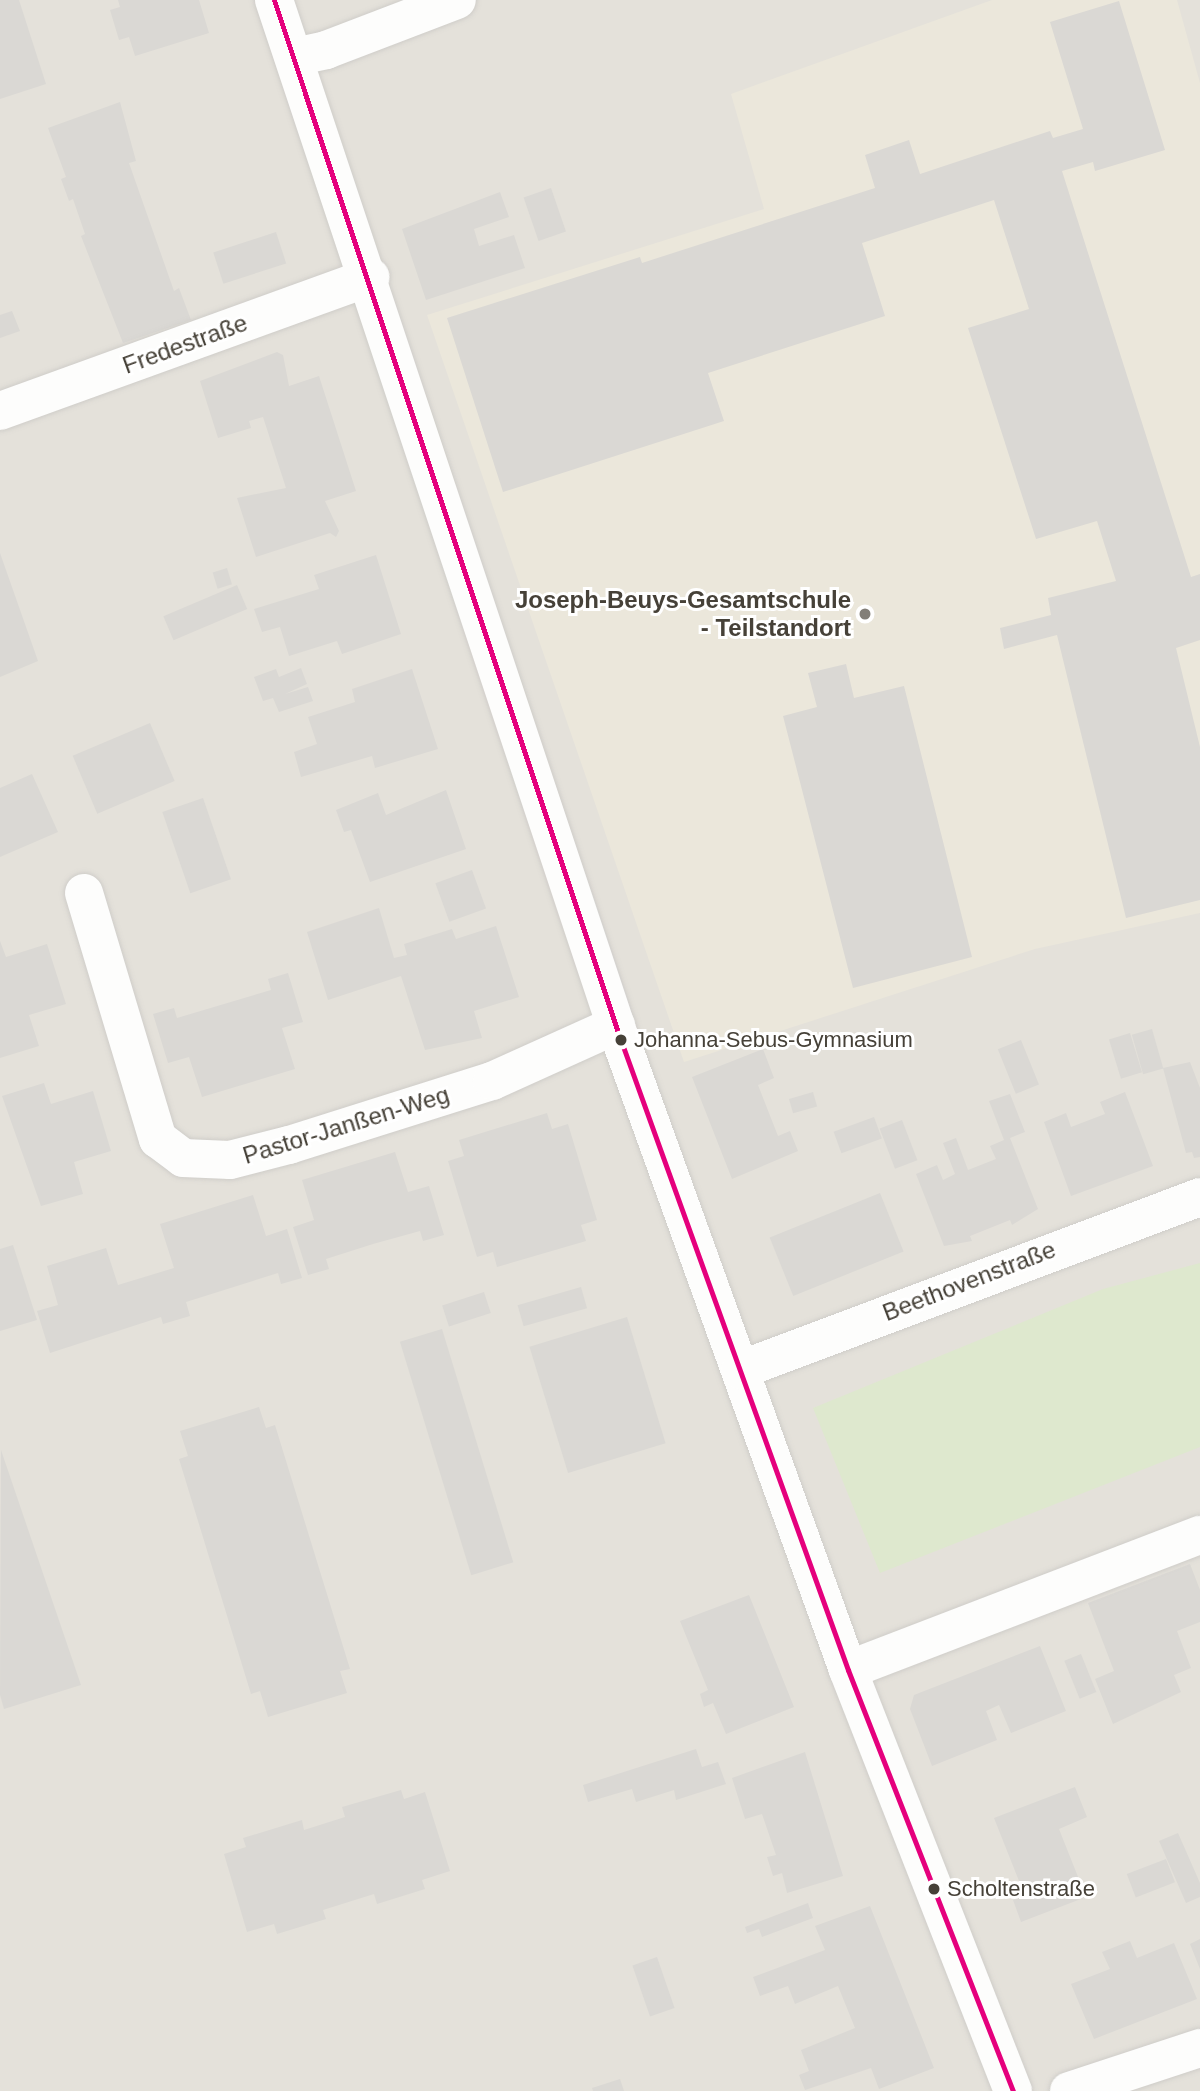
<!DOCTYPE html>
<meta charset="utf-8">
<style>
body{margin:0}
#map{position:relative;width:1200px;height:2091px;overflow:hidden;background:#f1efeb;font-family:Arial,sans-serif}
div>[style]{position:absolute}
.residential>*{inset:0;background:#e4e1da;transform-origin:0 0}
.education>*{inset:0;background:#ebe7db}
.green>*{inset:0;background:#dee8ce}
.building>*{inset:0;background:#dad8d4;transform-origin:0 0}
.roads{filter:drop-shadow(0 0 2px #cfcdc9) drop-shadow(0 0 2px #cfcdc9)}
.minor>*{height:38px;margin:-19px;padding:0 19px;transform-origin:19px;border-radius:19px;background:#fdfdfc}
.bus-1>*{height:5px;margin:-2.5px;padding:0 2.5px;transform-origin:2.5px;border-radius:2.5px;background:#e5007d}
.dots>*{width:19px;height:19px;translate:-50% -50%;box-sizing:border-box;border:4px solid #fff;border-radius:50%}
span{translate:-50% -50%;white-space:nowrap;text-align:center;line-height:1.15;-webkit-text-stroke:6px #fff;paint-order:stroke}
.bus-label{font-size:22px;color:#464138}
.left{translate:0 -50%;text-align:left}
.street-label{font-size:24px;color:#464138}
.poi-label{font-size:24px;color:#464138;font-weight:700}
.right{translate:-100% -50%;text-align:right}
</style>
<div id="map">
<div class="residential">
<div style="left:0;top:0;width:1200px;height:2091px"></div>
</div>
<div class="education">
<div style="clip-path:polygon(992px 0,1177px 0,1200px 83px,1200px 913px,1035px 949px,684px 1062px,427px 315px,764px 209px,731px 94px)"></div>
</div>
<div class="green">
<div style="clip-path:polygon(1200px 1263px,1200px 1447px,880px 1573px,813px 1408px,1103px 1289px)"></div>
</div>
<div class="building">
<div style="clip-path:polygon(0 0,19px 0,46px 84px,0 99px)"></div>
<div style="clip-path:polygon(118px 0,199px 0,209px 33px,135px 56px,129px 37px,119px 40px,110px 10px,120px 7px)"></div>
<div style="clip-path:polygon(1119px 1px,1165px 150px,1095px 171px,1093px 162px,1062px 171px,1191px 577px,1200px 574px,1200px 640px,1176px 648px,1200px 747px,1200px 900px,1126px 918px,1057px 635px,1004px 649px,1000px 628px,1051px 615px,1048px 598px,1116px 581px,1097px 521px,1036px 539px,968px 328px,1029px 309px,994px 200px,862px 243px,885px 316px,708px 373px,724px 421px,503px 492px,447px 318px,640px 257px,642px 263px,875px 188px,865px 155px,909px 140px,920px 174px,1050px 131px,1053px 138px,1083px 129px,1050px 22px)"></div>
<div style="clip-path:polygon(120px 102px,136px 161px,129px 163px,174px 291px,179px 288px,191px 320px,123px 343px,81px 236px,85px 234px,73px 199px,69px 201px,61px 179px,66px 177px,48px 128px)"></div>
<div style="left:551px;top:188px;width:46px;height:29px;rotate:71deg"></div>
<div style="clip-path:polygon(500px 192px,509px 217px,474px 229px,479px 246px,514px 235px,525px 268px,426px 300px,402px 229px)"></div>
<div style="left:276px;top:232px;width:33px;height:66px;rotate:72deg"></div>
<div style="clip-path:polygon(12px 311px,20px 331px,0 338px,0 315px)"></div>
<div style="clip-path:polygon(277px 352px,283px 355px,289px 386px,319px 376px,356px 491px,325px 501px,339px 531px,336px 537px,330px 533px,256px 557px,237px 498px,286px 488px,263px 417px,249px 421px,251px 428px,218px 438px,200px 381px)"></div>
<div style="clip-path:polygon(0 553px,38px 661px,0 677px)"></div>
<div style="clip-path:polygon(376px 555px,401px 634px,342px 654px,337px 641px,289px 656px,280px 627px,262px 632px,254px 609px,319px 589px,314px 575px)"></div>
<div style="left:227px;top:568px;width:17px;height:15px;rotate:73deg"></div>
<div style="left:237px;top:585px;width:26px;height:80px;rotate:67deg"></div>
<div style="clip-path:polygon(846px 664px,854px 698px,904px 686px,972px 957px,853px 988px,783px 716px,817px 707px,808px 673px)"></div>
<div style="clip-path:polygon(301px 668px,307px 684px,285px 694px,308px 687px,313px 701px,279px 712px,273px 698px,263px 701px,254px 677px,276px 669px,279px 677px)"></div>
<div style="clip-path:polygon(412px 669px,438px 749px,375px 768px,372px 756px,301px 777px,294px 752px,317px 744px,308px 717px,355px 702px,352px 689px)"></div>
<div style="left:150px;top:723px;width:63px;height:84px;rotate:67deg"></div>
<div style="clip-path:polygon(32px 774px,58px 832px,0 857px,0 788px)"></div>
<div style="clip-path:polygon(446px 790px,466px 849px,370px 882px,351px 830px,344px 832px,336px 810px,378px 793px,386px 815px)"></div>
<div style="left:203px;top:798px;width:86px;height:43px;rotate:71deg"></div>
<div style="left:472px;top:870px;width:41px;height:39px;rotate:70deg"></div>
<div style="clip-path:polygon(379px 908px,394px 958px,407px 955px,404px 944px,452px 929px,456px 939px,496px 926px,519px 997px,474px 1011px,482px 1038px,425px 1050px,401px 976px,328px 1000px,307px 932px)"></div>
<div style="clip-path:polygon(0 941px,6px 957px,47px 944px,66px 1004px,29px 1015px,39px 1046px,0 1058px)"></div>
<div style="clip-path:polygon(288px 973px,303px 1022px,282px 1028px,295px 1069px,202px 1097px,189px 1057px,168px 1063px,153px 1014px,174px 1008px,177px 1018px,271px 990px,268px 979px)"></div>
<div style="left:1152px;top:1029px;width:41px;height:21px;rotate:74deg"></div>
<div style="left:1130px;top:1033px;width:41px;height:22px;rotate:73deg"></div>
<div style="left:1021px;top:1040px;width:48px;height:25px;rotate:68deg"></div>
<div style="clip-path:polygon(763px 1049px,774px 1078px,758px 1085px,778px 1136px,790px 1131px,798px 1151px,732px 1179px,692px 1077px)"></div>
<div style="clip-path:polygon(1190px 1062px,1200px 1088px,1200px 1157px,1194px 1158px,1192px 1152px,1186px 1153px,1163px 1068px)"></div>
<div style="clip-path:polygon(44px 1083px,51px 1104px,93px 1091px,111px 1151px,74px 1162px,83px 1194px,41px 1206px,2px 1096px)"></div>
<div style="left:813px;top:1092px;width:15px;height:25px;rotate:74deg"></div>
<div style="clip-path:polygon(1125px 1092px,1153px 1166px,1071px 1196px,1044px 1122px,1066px 1113px,1071px 1127px,1105px 1114px,1100px 1102px)"></div>
<div style="clip-path:polygon(1010px 1094px,1025px 1132px,1010px 1138px,1038px 1209px,1012px 1225px,1010px 1220px,970px 1236px,972px 1241px,944px 1246px,916px 1174px,937px 1165px,943px 1180px,955px 1174px,943px 1143px,956px 1138px,968px 1170px,996px 1159px,990px 1146px,1004px 1140px,989px 1101px)"></div>
<div style="clip-path:polygon(547px 1113px,552px 1129px,568px 1124px,597px 1220px,581px 1225px,586px 1241px,497px 1267px,493px 1252px,477px 1257px,448px 1161px,464px 1156px,459px 1140px)"></div>
<div style="left:874px;top:1117px;width:23px;height:43px;rotate:70deg"></div>
<div style="left:902px;top:1120px;width:43px;height:24px;rotate:69deg"></div>
<div style="clip-path:polygon(395px 1152px,408px 1192px,429px 1186px,444px 1235px,423px 1241px,420px 1231px,373px 1244px,326px 1259px,329px 1269px,308px 1275px,293px 1227px,314px 1220px,302px 1180px)"></div>
<div style="left:880px;top:1193px;width:63px;height:119px;rotate:68deg"></div>
<div style="clip-path:polygon(253px 1195px,266px 1236px,287px 1229px,302px 1278px,281px 1284px,278px 1273px,186px 1302px,190px 1316px,163px 1324px,161px 1317px,50px 1353px,37px 1311px,58px 1305px,47px 1266px,106px 1248px,118px 1285px,174px 1268px,160px 1224px)"></div>
<div style="clip-path:polygon(13px 1245px,37px 1320px,0 1331px,0 1249px)"></div>
<div style="left:581px;top:1287px;width:22px;height:66px;rotate:74deg"></div>
<div style="left:484px;top:1292px;width:22px;height:44px;rotate:72deg"></div>
<div style="left:627px;top:1317px;width:132px;height:102px;rotate:73deg"></div>
<div style="left:442px;top:1329px;width:244px;height:44px;rotate:73deg"></div>
<div style="clip-path:polygon(259px 1407px,266px 1428px,275px 1425px,350px 1669px,340px 1671px,347px 1693px,268px 1717px,260px 1691px,251px 1694px,179px 1459px,188px 1456px,180px 1431px)"></div>
<div style="clip-path:polygon(1px 1450px,81px 1685px,4px 1709px,0 1695px)"></div>
<div style="clip-path:polygon(1190px 1564px,1200px 1590px,1200px 1622px,1177px 1631px,1191px 1668px,1174px 1675px,1181px 1692px,1113px 1724px,1095px 1679px,1114px 1671px,1088px 1603px)"></div>
<div style="clip-path:polygon(749px 1595px,794px 1707px,726px 1734px,713px 1703px,704px 1707px,700px 1694px,708px 1690px,680px 1621px)"></div>
<div style="clip-path:polygon(1040px 1646px,1066px 1711px,1011px 1733px,999px 1705px,986px 1711px,997px 1740px,932px 1766px,910px 1709px,914px 1695px)"></div>
<div style="left:1081px;top:1654px;width:41px;height:18px;rotate:68deg"></div>
<div style="clip-path:polygon(696px 1749px,702px 1767px,718px 1762px,726px 1784px,676px 1800px,674px 1790px,636px 1802px,632px 1789px,588px 1802px,583px 1785px)"></div>
<div style="clip-path:polygon(805px 1752px,843px 1876px,787px 1893px,782px 1873px,773px 1876px,767px 1857px,776px 1855px,762px 1814px,745px 1819px,732px 1778px)"></div>
<div style="clip-path:polygon(1075px 1787px,1087px 1817px,1059px 1829px,1086px 1897px,1021px 1922px,1013px 1900px,1025px 1896px,994px 1818px)"></div>
<div style="clip-path:polygon(401px 1790px,404px 1799px,425px 1792px,450px 1871px,422px 1880px,425px 1889px,377px 1904px,374px 1894px,323px 1910px,326px 1919px,277px 1934px,274px 1924px,247px 1932px,224px 1854px,246px 1847px,243px 1838px,302px 1820px,304px 1830px,345px 1817px,342px 1807px)"></div>
<div style="clip-path:polygon(1178px 1833px,1200px 1883px,1200px 1897px,1186px 1903px,1159px 1841px)"></div>
<div style="left:1166px;top:1859px;width:25px;height:42px;rotate:69deg"></div>
<div style="clip-path:polygon(808px 1903px,813px 1918px,762px 1937px,759px 1929px,747px 1933px,745px 1927px)"></div>
<div style="clip-path:polygon(870px 1906px,934px 2068px,879px 2089px,871px 2068px,805px 2090px,799px 2075px,809px 2071px,801px 2050px,855px 2028px,838px 1986px,795px 2004px,788px 1986px,760px 1996px,753px 1977px,825px 1950px,815px 1926px)"></div>
<div style="clip-path:polygon(1200px 1939px,1200px 1969px,1190px 1944px)"></div>
<div style="clip-path:polygon(1130px 1941px,1137px 1958px,1174px 1943px,1197px 1999px,1094px 2039px,1071px 1984px,1110px 1969px,1102px 1952px)"></div>
<div style="left:657px;top:1957px;width:54px;height:26px;rotate:71deg"></div>
<div style="clip-path:polygon(620px 2079px,624px 2091px,593px 2091px,592px 2088px)"></div>
</div>
<div class="roads">
<div class="minor">
<div style="left:274px;top:0;width:1094px;rotate:71.57deg"></div>
<div style="left:620px;top:1038px;width:672px;rotate:70.16deg"></div>
<div style="left:848px;top:1670px;width:452px;rotate:68.6deg"></div>
<div style="left:294px;top:57px;width:33px;rotate:-12deg"></div>
<div style="left:326px;top:50px;width:140px;rotate:-20.9deg"></div>
<div style="left:0;top:411px;width:394px;rotate:-19.9deg"></div>
<div style="left:84px;top:893px;width:257px;rotate:73.3deg"></div>
<div style="left:158px;top:1139px;width:31px;rotate:37deg"></div>
<div style="left:183px;top:1158px;width:47px;rotate:2.4deg"></div>
<div style="left:230px;top:1160px;width:61px;rotate:-14.3deg"></div>
<div style="left:289px;top:1145px;width:213px;rotate:-17.5deg"></div>
<div style="left:492px;top:1081px;width:136px;rotate:-24.3deg"></div>
<div style="left:740px;top:1370px;width:491px;rotate:-20.6deg"></div>
<div style="left:848px;top:1670px;width:377px;rotate:-21deg"></div>
<div style="left:1069px;top:2091px;width:138px;rotate:-18.2deg"></div>
</div>
</div>
<div class="bus-1">
<div style="left:274px;top:0;width:1094px;rotate:71.57deg"></div>
<div style="left:620px;top:1038px;width:672px;rotate:70.16deg"></div>
<div style="left:848px;top:1670px;width:452px;rotate:68.6deg"></div>
</div>
<div class="dots">
<div style="left:865px;top:614px;background:#827e77"></div>
<div style="left:621px;top:1040px;background:#464138"></div>
<div style="left:934px;top:1889px;background:#464138"></div>
</div>
<div class="bus-label">
<span class="left" style="left:634px;top:1040px">Johanna-Sebus-Gymnasium</span>
<span class="left" style="left:947px;top:1889px">Scholtenstraße</span>
</div>
<div class="street-label">
<span style="left:185px;top:344px;rotate:-20deg">Fredestraße</span>
<span style="left:346px;top:1125px;rotate:-17deg">Pastor-Janßen-Weg</span>
<span style="left:969px;top:1281px;rotate:-21deg">Beethovenstraße</span>
</div>
<div class="poi-label">
<span class="right" style="left:851px;top:614px">Joseph-Beuys-Gesamtschule<br>- Teilstandort</span>
</div>
</div>
